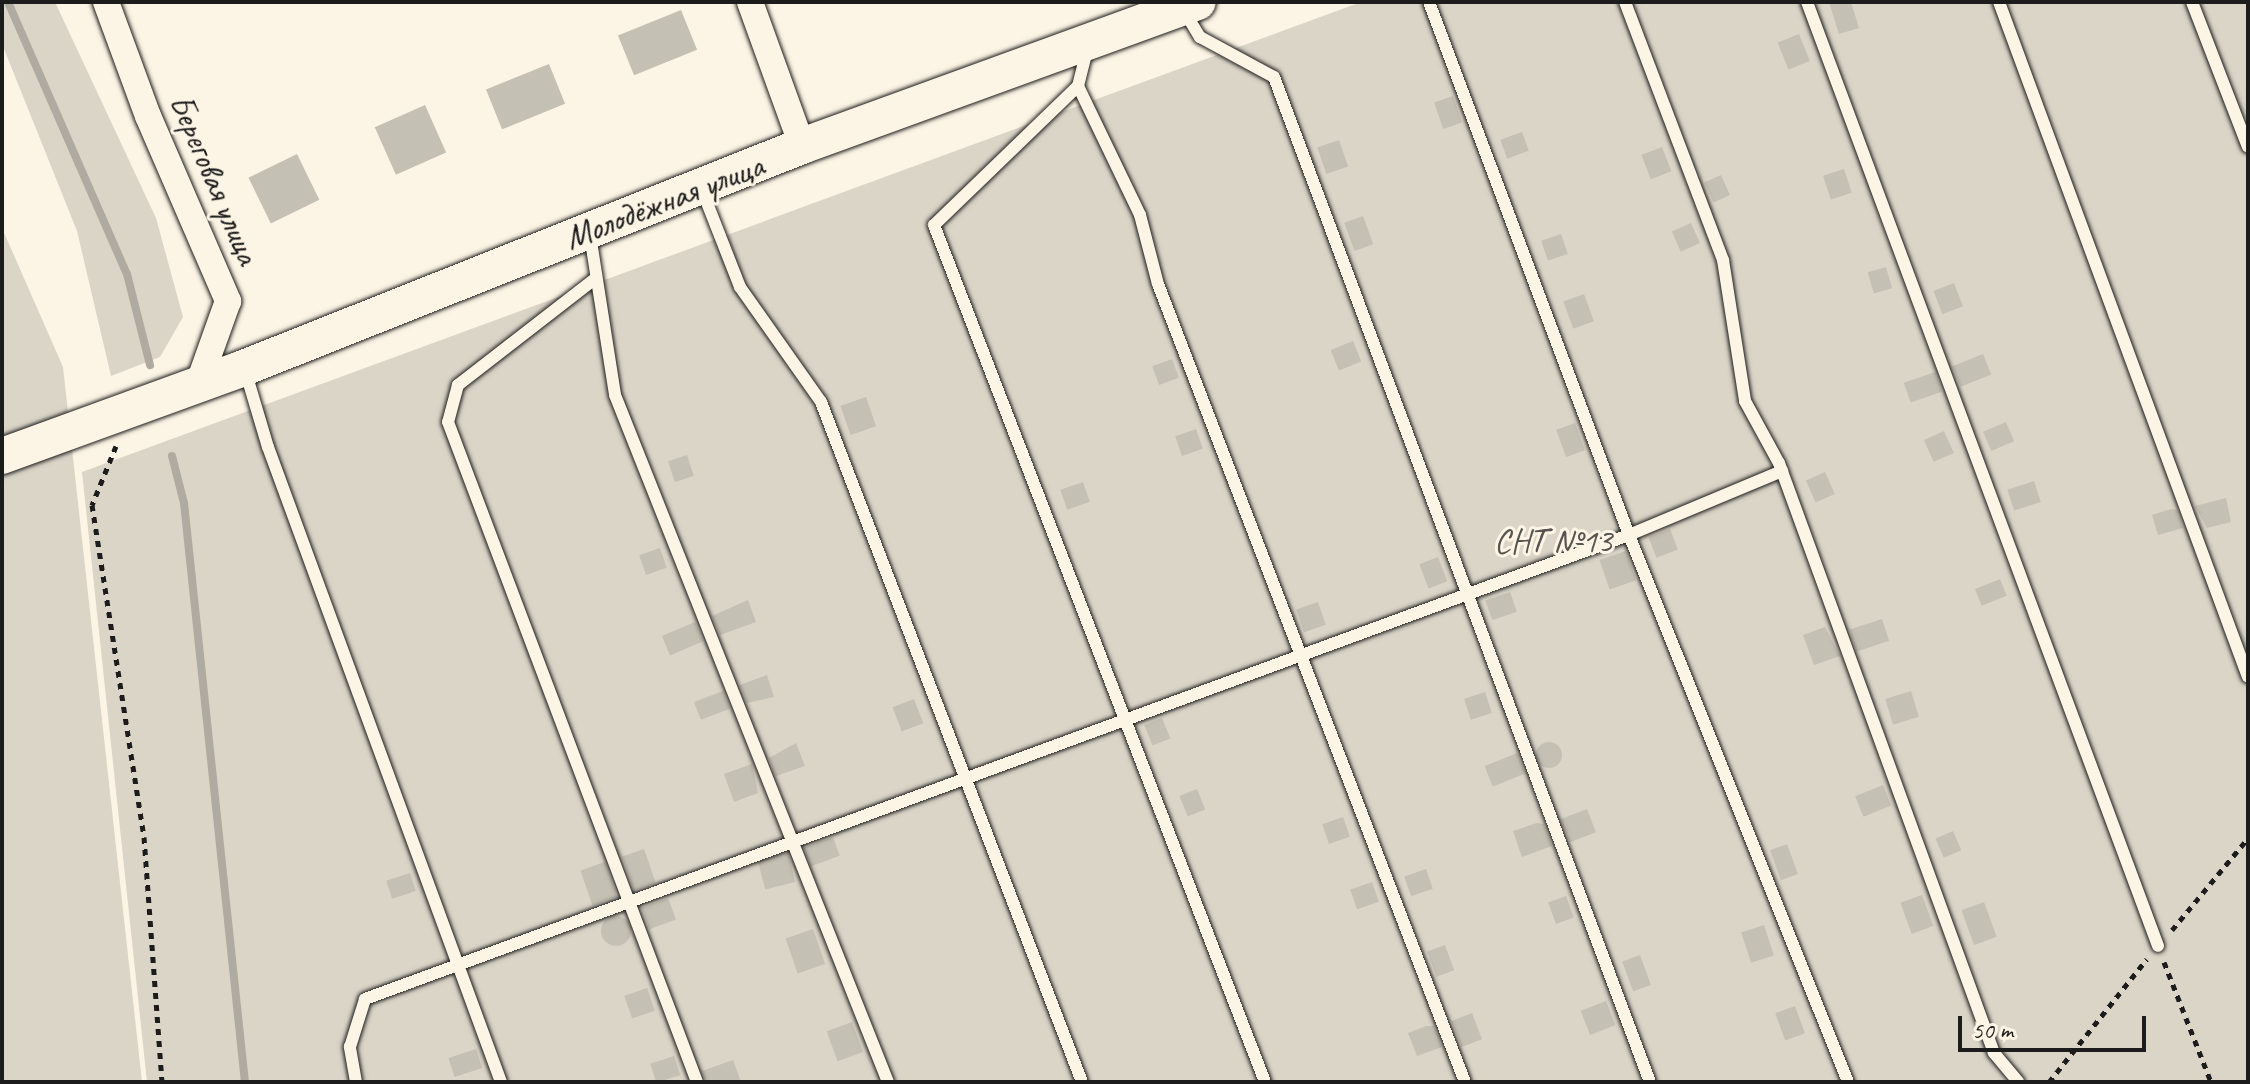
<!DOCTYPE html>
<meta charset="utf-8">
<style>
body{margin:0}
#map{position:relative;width:2250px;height:1084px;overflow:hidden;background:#fcf5e5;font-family:Caveat,sans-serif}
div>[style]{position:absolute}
.green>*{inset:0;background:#dbd5c8}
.stream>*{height:8px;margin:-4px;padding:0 4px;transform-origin:4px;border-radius:4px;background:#b0aba1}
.building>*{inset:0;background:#c4c0b3;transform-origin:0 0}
.round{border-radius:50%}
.path>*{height:5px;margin-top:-2.5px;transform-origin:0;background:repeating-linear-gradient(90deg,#1c1c1c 0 6px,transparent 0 12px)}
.roads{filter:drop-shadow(0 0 2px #1c1c1c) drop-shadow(0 0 2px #1c1c1c)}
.lane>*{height:12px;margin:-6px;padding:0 6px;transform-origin:6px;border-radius:6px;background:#fcf5e5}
.street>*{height:26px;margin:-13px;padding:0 13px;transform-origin:13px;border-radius:13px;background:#fcf5e5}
.secondary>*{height:36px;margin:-18px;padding:0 18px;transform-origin:18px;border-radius:18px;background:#fcf5e5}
span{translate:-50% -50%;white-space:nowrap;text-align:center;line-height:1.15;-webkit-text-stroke:6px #fcf5e5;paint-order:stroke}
.street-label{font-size:34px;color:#1c1c1c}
.park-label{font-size:34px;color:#555450}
.frame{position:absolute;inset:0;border:4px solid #1c1c1c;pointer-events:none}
.scale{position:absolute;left:1958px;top:1016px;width:188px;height:36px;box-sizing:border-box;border:4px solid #1c1c1c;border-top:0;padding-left:10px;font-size:24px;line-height:28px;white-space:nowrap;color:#1c1c1c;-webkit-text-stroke:6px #fcf5e5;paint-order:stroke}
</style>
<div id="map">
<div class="green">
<div style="clip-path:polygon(2px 2px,55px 2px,156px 218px,183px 317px,160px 357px,111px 376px,77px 231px,2px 44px)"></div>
<div style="clip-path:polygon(1361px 2px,2248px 2px,2248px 1082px,147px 1082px,82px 472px)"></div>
<div style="clip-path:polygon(2px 228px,63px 367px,142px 1082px,2px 1082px)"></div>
</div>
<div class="stream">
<div style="left:8px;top:2px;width:297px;rotate:66.4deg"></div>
<div style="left:127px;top:274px;width:94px;rotate:75.8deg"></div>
<div style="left:172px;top:456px;width:49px;rotate:75.7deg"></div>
<div style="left:184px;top:503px;width:582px;rotate:83.99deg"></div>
</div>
<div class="building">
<div style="clip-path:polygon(1829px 2px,1851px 2px,1859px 28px,1839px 34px)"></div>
<div style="left:681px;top:10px;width:43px;height:68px;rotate:68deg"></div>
<div style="left:1799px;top:34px;width:29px;height:23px;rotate:68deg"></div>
<div style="left:549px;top:64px;width:43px;height:68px;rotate:68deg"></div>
<div style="left:1453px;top:96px;width:28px;height:20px;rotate:71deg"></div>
<div style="left:425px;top:105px;width:52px;height:55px;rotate:66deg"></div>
<div style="left:1522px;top:132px;width:20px;height:23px;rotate:70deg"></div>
<div style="left:1339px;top:140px;width:28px;height:23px;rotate:71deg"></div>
<div style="left:1662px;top:147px;width:26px;height:22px;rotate:69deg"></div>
<div style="left:297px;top:154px;width:51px;height:54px;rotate:64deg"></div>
<div style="left:1844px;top:169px;width:25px;height:22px;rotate:72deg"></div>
<div style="left:1721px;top:175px;width:22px;height:18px;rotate:66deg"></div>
<div style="left:1363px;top:216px;width:30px;height:20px;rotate:70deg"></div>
<div style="left:1691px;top:223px;width:22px;height:21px;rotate:66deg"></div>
<div style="left:1561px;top:234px;width:21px;height:21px;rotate:71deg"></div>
<div style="left:1886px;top:267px;width:22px;height:19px;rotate:74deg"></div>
<div style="left:1954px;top:283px;width:25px;height:22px;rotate:69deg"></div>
<div style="left:1584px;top:294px;width:29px;height:22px;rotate:70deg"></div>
<div style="left:1353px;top:341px;width:22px;height:24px;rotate:68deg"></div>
<div style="left:1983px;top:354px;width:22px;height:33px;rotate:68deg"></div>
<div style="left:1172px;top:359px;width:20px;height:21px;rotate:70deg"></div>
<div style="left:1935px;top:372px;width:21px;height:33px;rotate:71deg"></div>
<div style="left:866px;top:397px;width:31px;height:27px;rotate:71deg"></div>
<div style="left:2006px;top:422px;width:21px;height:25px;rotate:67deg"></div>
<div style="left:1575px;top:423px;width:29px;height:20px;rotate:70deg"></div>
<div style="left:1196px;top:429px;width:21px;height:22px;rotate:71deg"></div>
<div style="left:1944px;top:431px;width:24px;height:22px;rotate:66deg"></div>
<div style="left:687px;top:455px;width:22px;height:20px;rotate:72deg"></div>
<div style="left:1825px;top:472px;width:24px;height:21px;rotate:66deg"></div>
<div style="left:2034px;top:481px;width:22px;height:28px;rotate:72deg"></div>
<div style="left:1083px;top:482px;width:21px;height:24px;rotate:71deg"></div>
<div style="clip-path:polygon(2226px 498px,2231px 522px,2207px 528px,2195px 506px)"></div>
<div style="clip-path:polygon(2171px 509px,2177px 510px,2183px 528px,2158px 535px,2152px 515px)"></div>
<div style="left:1670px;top:529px;width:22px;height:23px;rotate:69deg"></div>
<div style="left:660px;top:548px;width:21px;height:22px;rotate:71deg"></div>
<div style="left:1626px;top:551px;width:31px;height:28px;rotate:71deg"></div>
<div style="left:1438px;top:557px;width:26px;height:20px;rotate:69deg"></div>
<div style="left:2000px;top:579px;width:18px;height:27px;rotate:68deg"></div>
<div style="left:1510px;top:592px;width:21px;height:26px;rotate:71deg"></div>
<div style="clip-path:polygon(748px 600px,756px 622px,720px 635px,712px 616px)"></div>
<div style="left:1318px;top:602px;width:24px;height:23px;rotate:71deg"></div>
<div style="left:1882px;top:619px;width:23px;height:34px;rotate:72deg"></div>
<div style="left:695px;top:622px;width:21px;height:36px;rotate:67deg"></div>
<div style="clip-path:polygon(1825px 627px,1840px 656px,1814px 665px,1803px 635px)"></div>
<div style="clip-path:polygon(767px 675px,774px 697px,747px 703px,740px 685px)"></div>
<div style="left:723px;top:691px;width:19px;height:31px;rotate:69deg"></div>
<div style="left:1911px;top:691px;width:27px;height:27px;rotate:73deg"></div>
<div style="left:1485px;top:692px;width:22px;height:22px;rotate:72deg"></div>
<div style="left:914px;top:699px;width:26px;height:23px;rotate:69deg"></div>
<div style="left:1162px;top:718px;width:22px;height:19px;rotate:68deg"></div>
<div class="round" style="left:1536px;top:742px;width:26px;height:26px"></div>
<div style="clip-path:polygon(796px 743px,805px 766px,776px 776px,769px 758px)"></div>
<div style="left:1517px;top:753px;width:22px;height:35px;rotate:68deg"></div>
<div style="clip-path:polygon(752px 764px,758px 793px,734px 802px,724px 774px)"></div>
<div style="left:1883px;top:785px;width:22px;height:30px;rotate:68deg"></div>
<div style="left:1197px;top:789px;width:22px;height:19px;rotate:68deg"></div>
<div style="left:1587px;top:809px;width:25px;height:28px;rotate:69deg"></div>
<div style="left:1343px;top:817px;width:21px;height:22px;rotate:71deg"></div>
<div style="clip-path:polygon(1537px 823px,1544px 824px,1552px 846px,1522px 857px,1513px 831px)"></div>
<div style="left:1953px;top:831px;width:21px;height:19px;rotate:67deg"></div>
<div style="left:833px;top:837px;width:20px;height:31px;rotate:70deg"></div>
<div style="left:1787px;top:844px;width:32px;height:18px;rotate:70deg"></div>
<div style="left:644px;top:849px;width:36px;height:23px;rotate:71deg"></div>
<div style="left:788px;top:853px;width:30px;height:31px;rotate:76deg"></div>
<div style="left:605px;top:862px;width:37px;height:26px;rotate:71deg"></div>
<div style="left:1426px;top:869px;width:21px;height:23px;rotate:71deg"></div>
<div style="left:410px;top:873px;width:19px;height:25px;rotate:72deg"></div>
<div style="left:1372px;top:882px;width:21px;height:23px;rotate:71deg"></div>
<div style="left:1922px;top:895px;width:33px;height:23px;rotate:70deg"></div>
<div style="left:1566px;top:896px;width:23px;height:19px;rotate:70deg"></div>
<div style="left:668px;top:898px;width:23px;height:28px;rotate:70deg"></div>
<div style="left:1984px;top:902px;width:37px;height:24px;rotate:70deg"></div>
<div class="round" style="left:601px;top:916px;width:30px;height:30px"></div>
<div style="left:1764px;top:925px;width:32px;height:24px;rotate:72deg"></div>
<div style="left:813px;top:929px;width:37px;height:29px;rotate:71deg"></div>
<div style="left:1445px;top:945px;width:27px;height:19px;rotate:70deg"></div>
<div style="left:1640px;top:955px;width:32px;height:19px;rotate:70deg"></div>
<div style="left:647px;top:988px;width:24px;height:24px;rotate:71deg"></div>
<div style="left:1606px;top:1001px;width:26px;height:27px;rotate:69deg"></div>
<div style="left:1795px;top:1006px;width:29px;height:21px;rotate:70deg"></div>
<div style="left:1472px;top:1013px;width:28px;height:22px;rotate:69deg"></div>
<div style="left:852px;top:1022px;width:32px;height:27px;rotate:70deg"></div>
<div style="clip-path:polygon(1426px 1026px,1434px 1026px,1442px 1047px,1417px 1056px,1408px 1033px)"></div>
<div style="left:476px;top:1049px;width:20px;height:29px;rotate:72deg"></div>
<div style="left:674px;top:1056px;width:20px;height:25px;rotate:72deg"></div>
<div style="clip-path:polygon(733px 1060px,741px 1082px,706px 1082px,702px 1071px)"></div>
</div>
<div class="path">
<div style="left:116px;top:446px;width:64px;rotate:112.1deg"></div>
<div style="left:92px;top:505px;width:336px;rotate:81.1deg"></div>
<div style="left:144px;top:837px;width:246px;rotate:85.8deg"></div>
<div style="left:2172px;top:930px;width:119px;rotate:-50.4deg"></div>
<div style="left:2164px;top:962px;width:129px;rotate:68.6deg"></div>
<div style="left:2049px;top:1082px;width:157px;rotate:-51.5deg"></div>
</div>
<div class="roads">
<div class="lane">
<div style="left:1429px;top:2px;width:569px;rotate:69.43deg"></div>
<div style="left:1629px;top:535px;width:589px;rotate:68.18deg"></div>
<div style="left:1625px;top:2px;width:276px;rotate:69.2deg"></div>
<div style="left:1723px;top:260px;width:143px;rotate:81.1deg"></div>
<div style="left:1745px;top:401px;width:71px;rotate:61.3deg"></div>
<div style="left:1779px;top:463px;width:628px;rotate:69.98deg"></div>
<div style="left:1994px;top:1053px;width:38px;rotate:50deg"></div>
<div style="left:1807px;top:2px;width:1007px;rotate:69.6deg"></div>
<div style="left:1999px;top:2px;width:719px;rotate:69.75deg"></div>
<div style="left:2192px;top:2px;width:155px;rotate:68.9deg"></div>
<div style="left:1183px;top:9px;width:33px;rotate:59deg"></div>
<div style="left:1200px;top:37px;width:84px;rotate:28.4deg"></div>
<div style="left:1274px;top:77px;width:1073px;rotate:69.49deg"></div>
<div style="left:1087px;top:50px;width:37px;rotate:104deg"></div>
<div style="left:1078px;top:86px;width:200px;rotate:136deg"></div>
<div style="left:934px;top:225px;width:919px;rotate:68.88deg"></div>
<div style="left:1078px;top:86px;width:143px;rotate:64.3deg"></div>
<div style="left:1140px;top:215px;width:71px;rotate:75.4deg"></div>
<div style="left:1158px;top:284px;width:855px;rotate:68.96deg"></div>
<div style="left:702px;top:190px;width:104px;rotate:68.6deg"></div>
<div style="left:740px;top:287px;width:141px;rotate:54.8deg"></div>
<div style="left:821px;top:402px;width:728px;rotate:69deg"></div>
<div style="left:590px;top:235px;width:162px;rotate:81.1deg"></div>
<div style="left:615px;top:395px;width:739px;rotate:68.33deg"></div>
<div style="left:596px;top:278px;width:175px;rotate:142.2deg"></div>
<div style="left:458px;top:385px;width:38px;rotate:105deg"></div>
<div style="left:448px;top:422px;width:705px;rotate:69.33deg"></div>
<div style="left:245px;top:370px;width:80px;rotate:73.4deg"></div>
<div style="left:268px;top:447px;width:676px;rotate:69.85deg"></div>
<div style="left:356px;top:1082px;width:36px;rotate:-100deg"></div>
<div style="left:350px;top:1047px;width:50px;rotate:-72.6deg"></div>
<div style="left:365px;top:999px;width:1346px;rotate:-20.16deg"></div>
<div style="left:1629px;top:535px;width:166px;rotate:-22.7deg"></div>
</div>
<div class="street">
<div style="left:106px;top:2px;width:121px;rotate:69.8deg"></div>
<div style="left:148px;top:116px;width:202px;rotate:66.6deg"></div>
<div style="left:228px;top:301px;width:89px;rotate:109.7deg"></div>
<div style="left:750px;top:2px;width:153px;rotate:70.1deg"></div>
</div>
<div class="secondary">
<div style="left:2px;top:456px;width:254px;rotate:-20deg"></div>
<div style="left:241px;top:369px;width:604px;rotate:-21.68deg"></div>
<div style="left:802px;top:146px;width:421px;rotate:-20deg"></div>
</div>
</div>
<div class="street-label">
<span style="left:215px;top:179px;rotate:67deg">Береговая улица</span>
<span style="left:664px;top:201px;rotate:-21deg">Молодёжная улица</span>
</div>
<div class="park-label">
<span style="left:1553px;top:541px">СНТ №13</span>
</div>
<div class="frame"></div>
<div class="scale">50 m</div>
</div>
